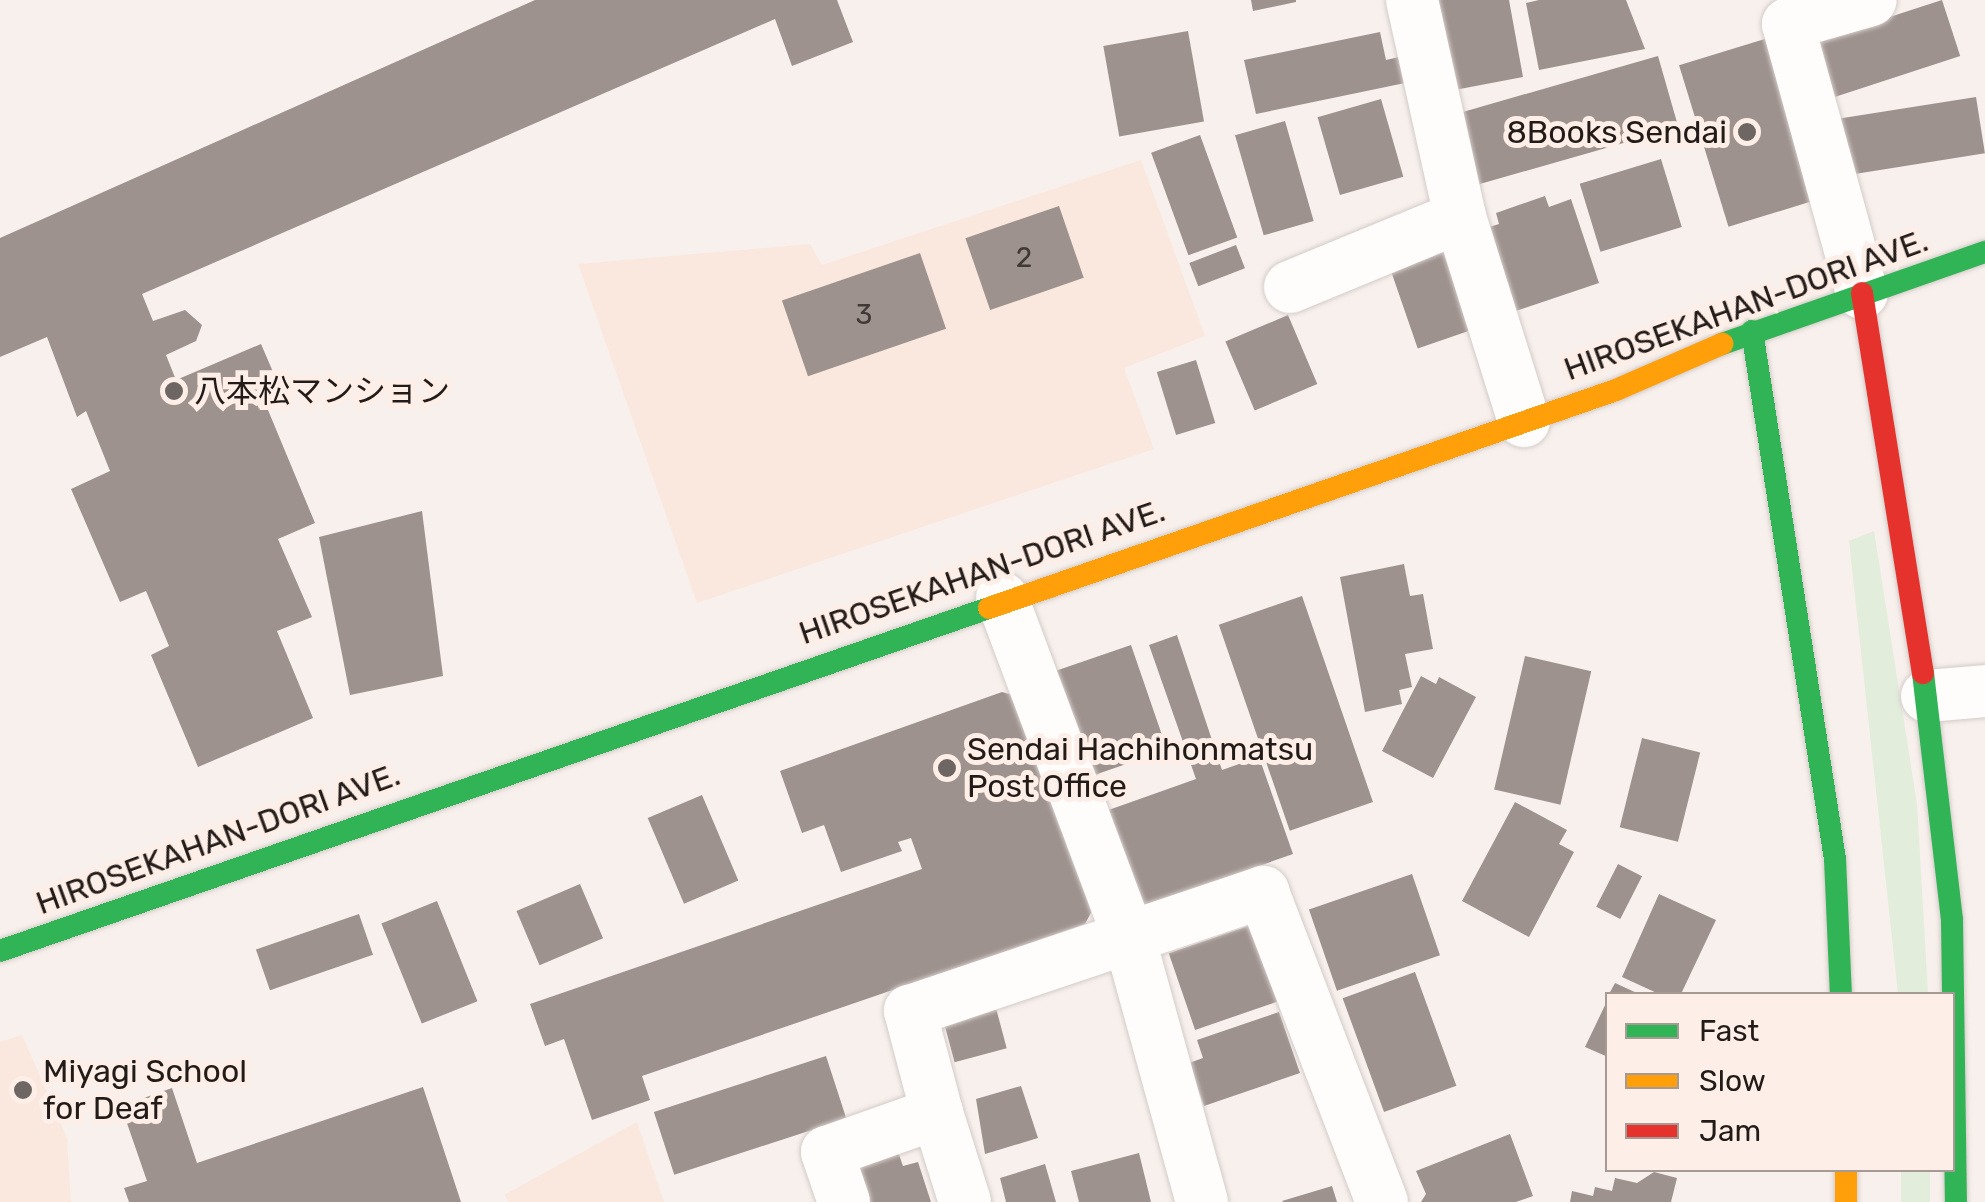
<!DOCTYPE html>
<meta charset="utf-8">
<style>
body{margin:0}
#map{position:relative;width:1985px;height:1202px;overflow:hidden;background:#f8f0ec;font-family:Rubik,"Noto Sans JP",sans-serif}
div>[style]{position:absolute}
.built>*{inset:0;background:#fae8df}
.green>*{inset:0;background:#e2eddc;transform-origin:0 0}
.building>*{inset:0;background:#9e928e;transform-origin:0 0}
.roads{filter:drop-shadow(0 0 2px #d3cbc8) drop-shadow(0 0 2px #d3cbc8)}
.street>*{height:52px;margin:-26px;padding:0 26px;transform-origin:26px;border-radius:26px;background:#fefdfc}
.fast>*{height:22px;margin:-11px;padding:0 11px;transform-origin:11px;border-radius:11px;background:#30b455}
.slow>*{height:22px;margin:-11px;padding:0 11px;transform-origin:11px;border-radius:11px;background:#ff9f0a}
.jam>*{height:22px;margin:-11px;padding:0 11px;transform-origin:11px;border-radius:11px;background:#e5322d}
.dots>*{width:28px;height:28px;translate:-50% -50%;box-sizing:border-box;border:5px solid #fdeee7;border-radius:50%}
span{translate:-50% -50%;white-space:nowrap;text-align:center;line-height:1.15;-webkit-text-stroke:10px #fdeee7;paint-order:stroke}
.number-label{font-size:28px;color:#413936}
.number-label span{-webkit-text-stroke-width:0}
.poi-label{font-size:32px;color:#221b18}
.right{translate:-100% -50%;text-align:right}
.left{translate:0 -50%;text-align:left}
.street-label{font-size:32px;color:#221b18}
.legend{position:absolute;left:1605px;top:992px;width:350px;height:180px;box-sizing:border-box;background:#fdeee7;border:2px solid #a59a94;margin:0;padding:12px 18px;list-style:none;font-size:30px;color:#221b18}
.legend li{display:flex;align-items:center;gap:20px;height:50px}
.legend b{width:50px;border:2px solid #a59a94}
</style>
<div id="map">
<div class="built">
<div style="clip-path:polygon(1141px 160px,1205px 336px,1124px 368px,1154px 449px,697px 603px,578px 264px,810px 244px,822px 265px)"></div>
<div style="clip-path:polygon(22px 1035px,67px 1138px,71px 1202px,0 1202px,0 1042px)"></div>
<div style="clip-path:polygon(637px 1122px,664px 1202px,509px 1202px,504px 1195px)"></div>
</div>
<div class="green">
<div style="clip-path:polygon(1874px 531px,1917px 804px,1928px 994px,1898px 994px,1849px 541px)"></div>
<div style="left:1901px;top:1170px;width:29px;height:32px"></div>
</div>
<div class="building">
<div style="clip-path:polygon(535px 0,837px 0,853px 42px,792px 66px,775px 19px,142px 294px,153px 321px,185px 310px,202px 325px,196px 341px,166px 355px,176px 380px,261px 344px,286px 402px,268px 410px,315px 523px,278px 539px,312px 617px,277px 631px,313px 718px,198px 767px,151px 655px,169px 646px,146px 591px,120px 602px,71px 489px,110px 471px,86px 411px,77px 417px,47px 337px,0 357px,0 238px)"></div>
<div style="clip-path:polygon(1251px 0,1296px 0,1296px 2px,1253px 11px)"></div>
<div style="clip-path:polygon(1428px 0,1509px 0,1523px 77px,1444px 92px)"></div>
<div style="clip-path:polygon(1539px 0,1626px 0,1645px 49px,1539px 70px,1526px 3px)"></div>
<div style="left:1942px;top:0;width:59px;height:132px;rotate:72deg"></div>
<div style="left:1188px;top:31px;width:92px;height:86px;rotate:80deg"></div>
<div style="clip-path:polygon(1380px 32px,1386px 60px,1399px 57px,1405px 83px,1256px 114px,1244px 60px)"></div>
<div style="left:1768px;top:38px;width:169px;height:93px;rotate:73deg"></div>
<div style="left:1658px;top:56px;width:74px;height:212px;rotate:74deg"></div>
<div style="left:1976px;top:97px;width:57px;height:138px;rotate:81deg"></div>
<div style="left:1381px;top:99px;width:81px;height:66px;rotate:74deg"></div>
<div style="left:1285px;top:121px;width:104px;height:52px;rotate:74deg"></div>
<div style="left:1200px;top:135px;width:109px;height:52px;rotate:70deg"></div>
<div style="left:1661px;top:159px;width:71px;height:85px;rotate:73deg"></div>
<div style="clip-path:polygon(1545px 196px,1549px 207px,1571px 199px,1599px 283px,1510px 313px,1483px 229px,1499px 224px,1496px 213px)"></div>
<div style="left:1059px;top:206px;width:76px;height:99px;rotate:71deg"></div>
<div style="left:1236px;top:245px;width:25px;height:50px;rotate:69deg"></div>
<div style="left:1443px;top:250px;width:85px;height:56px;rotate:71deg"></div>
<div style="left:920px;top:253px;width:80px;height:146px;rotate:71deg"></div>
<div style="left:1288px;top:315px;width:75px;height:68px;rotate:67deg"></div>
<div style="left:1196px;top:360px;width:66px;height:41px;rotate:73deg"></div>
<div style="clip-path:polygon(422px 511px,443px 676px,350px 695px,319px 537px)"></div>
<div style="clip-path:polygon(1404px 564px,1410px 596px,1423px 594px,1433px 649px,1405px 654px,1412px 687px,1399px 690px,1402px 704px,1365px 712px,1340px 577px)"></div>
<div style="left:1302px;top:596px;width:218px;height:88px;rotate:71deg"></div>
<div style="clip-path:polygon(1177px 635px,1222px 770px,1259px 757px,1293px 854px,1137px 909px,1103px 812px,1196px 779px,1149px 645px)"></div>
<div style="left:1131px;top:645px;width:111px;height:80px;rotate:71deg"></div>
<div style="left:1525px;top:656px;width:68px;height:137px;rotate:13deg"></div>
<div style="clip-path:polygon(1421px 676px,1436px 684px,1439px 677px,1476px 697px,1433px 778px,1382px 751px)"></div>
<div style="clip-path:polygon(1002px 692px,1016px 696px,1093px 909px,1085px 924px,642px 1076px,650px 1100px,592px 1120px,564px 1039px,545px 1046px,530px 1004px,922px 869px,911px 838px,898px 842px,902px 851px,841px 872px,824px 825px,802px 833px,780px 771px)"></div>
<div style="left:1642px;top:738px;width:60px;height:92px;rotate:14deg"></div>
<div style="left:702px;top:795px;width:93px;height:59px;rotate:67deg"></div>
<div style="clip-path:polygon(1515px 802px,1567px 830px,1559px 844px,1574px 852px,1529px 937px,1462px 901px)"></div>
<div style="left:1618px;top:864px;width:27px;height:48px;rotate:27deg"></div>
<div style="left:1412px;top:874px;width:86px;height:109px;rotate:71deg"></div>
<div style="left:580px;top:884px;width:59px;height:69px;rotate:67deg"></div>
<div style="clip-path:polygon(1659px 894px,1716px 920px,1681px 994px,1659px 994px,1622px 977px)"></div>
<div style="left:437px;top:901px;width:108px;height:60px;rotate:68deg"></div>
<div style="left:359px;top:914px;width:43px;height:109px;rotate:71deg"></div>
<div style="left:1251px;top:925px;width:81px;height:87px;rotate:71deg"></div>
<div style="left:1415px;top:972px;width:121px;height:77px;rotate:70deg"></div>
<div style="clip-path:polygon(1615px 983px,1639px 994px,1609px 994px)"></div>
<div style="left:993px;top:997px;width:53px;height:54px;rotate:75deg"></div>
<div style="clip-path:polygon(1608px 999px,1608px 1057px,1585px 1047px)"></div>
<div style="clip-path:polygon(1279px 1012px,1300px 1073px,1204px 1106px,1189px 1063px,1203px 1058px,1197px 1040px)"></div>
<div style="left:826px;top:1056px;width:66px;height:181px;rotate:72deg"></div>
<div style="clip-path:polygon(1021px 1086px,1038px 1138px,985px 1154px,976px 1099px)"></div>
<div style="clip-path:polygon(423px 1087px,461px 1202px,129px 1202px,124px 1188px,147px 1181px,121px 1106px,172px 1088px,197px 1163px)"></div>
<div style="clip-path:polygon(1510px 1134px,1533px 1196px,1516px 1202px,1421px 1202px,1426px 1194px,1416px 1171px)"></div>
<div style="clip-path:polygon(897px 1149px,903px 1166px,918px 1162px,931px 1202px,865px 1202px,852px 1163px)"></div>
<div style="clip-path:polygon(1139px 1153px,1151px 1202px,1079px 1202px,1071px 1171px)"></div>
<div style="clip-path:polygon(1045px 1164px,1056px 1202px,1006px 1202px,1000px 1178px)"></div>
<div style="clip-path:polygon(1654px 1172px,1677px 1178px,1671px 1202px,1570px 1202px,1572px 1191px,1593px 1196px,1595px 1187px,1612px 1191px,1615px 1178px,1637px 1183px)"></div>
<div style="clip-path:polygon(1332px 1186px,1337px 1202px,1283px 1202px,1282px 1201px)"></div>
</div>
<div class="roads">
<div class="street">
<div style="left:1412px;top:0;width:222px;rotate:77.5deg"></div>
<div style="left:1460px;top:217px;width:214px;rotate:72.6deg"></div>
<div style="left:1290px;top:287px;width:184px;rotate:-22.4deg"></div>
<div style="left:1862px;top:293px;width:279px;rotate:-105.4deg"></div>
<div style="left:1788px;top:24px;width:86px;rotate:-16.1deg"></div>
<div style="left:1002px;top:598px;width:362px;rotate:69.5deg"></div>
<div style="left:1129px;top:937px;width:275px;rotate:74.6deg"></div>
<div style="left:1927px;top:696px;width:58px;rotate:-4.9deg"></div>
<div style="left:937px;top:1113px;width:93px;rotate:72.5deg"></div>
<div style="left:844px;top:1202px;width:53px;rotate:-108.8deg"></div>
<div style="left:827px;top:1152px;width:117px;rotate:-19.5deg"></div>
<div style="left:937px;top:1113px;width:106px;rotate:-104.8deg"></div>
<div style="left:910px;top:1011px;width:373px;rotate:-18.6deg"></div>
<div style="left:1263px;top:892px;width:332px;rotate:69deg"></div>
</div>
<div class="fast">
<div style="left:1752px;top:331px;width:534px;rotate:81.07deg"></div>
<div style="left:1835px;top:859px;width:135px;rotate:87.5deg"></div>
<div style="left:1722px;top:344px;width:279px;rotate:-19.3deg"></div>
<div style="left:1923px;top:673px;width:249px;rotate:83.3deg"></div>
<div style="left:1952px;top:920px;width:282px;rotate:89.2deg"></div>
<div style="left:0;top:951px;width:1047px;rotate:-19.13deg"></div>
</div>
<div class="slow">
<div style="left:989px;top:608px;width:664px;rotate:-19.17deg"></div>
<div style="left:1616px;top:390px;width:116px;rotate:-23.5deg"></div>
<div style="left:1846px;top:1170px;width:32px;rotate:90deg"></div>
</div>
<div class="jam">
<div style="left:1862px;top:293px;width:385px;rotate:80.9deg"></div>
</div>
</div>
<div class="dots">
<div style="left:1747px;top:132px;background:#6d6662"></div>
<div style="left:174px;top:391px;background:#6d6662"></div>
<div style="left:947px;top:768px;background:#6d6662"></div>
<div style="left:23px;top:1090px;background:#6d6662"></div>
</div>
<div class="number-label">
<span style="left:1024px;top:258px">2</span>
<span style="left:864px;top:315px">3</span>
</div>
<div class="poi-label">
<span class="right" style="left:1727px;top:132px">8Books Sendai</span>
<span class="left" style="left:194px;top:391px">八本松マンション</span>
<span class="left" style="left:967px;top:768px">Sendai Hachihonmatsu<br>Post Office</span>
<span class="left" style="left:43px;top:1090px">Miyagi School<br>for Deaf</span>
</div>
<div class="street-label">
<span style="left:1746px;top:305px;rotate:-20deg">HIROSEKAHAN-DORI AVE.</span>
<span style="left:982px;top:572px;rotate:-19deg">HIROSEKAHAN-DORI AVE.</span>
<span style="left:218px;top:839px;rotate:-20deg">HIROSEKAHAN-DORI AVE.</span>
</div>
<ul class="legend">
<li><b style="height:12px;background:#30b455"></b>Fast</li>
<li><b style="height:12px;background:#ff9f0a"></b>Slow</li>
<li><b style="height:12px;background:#e5322d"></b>Jam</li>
</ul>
</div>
